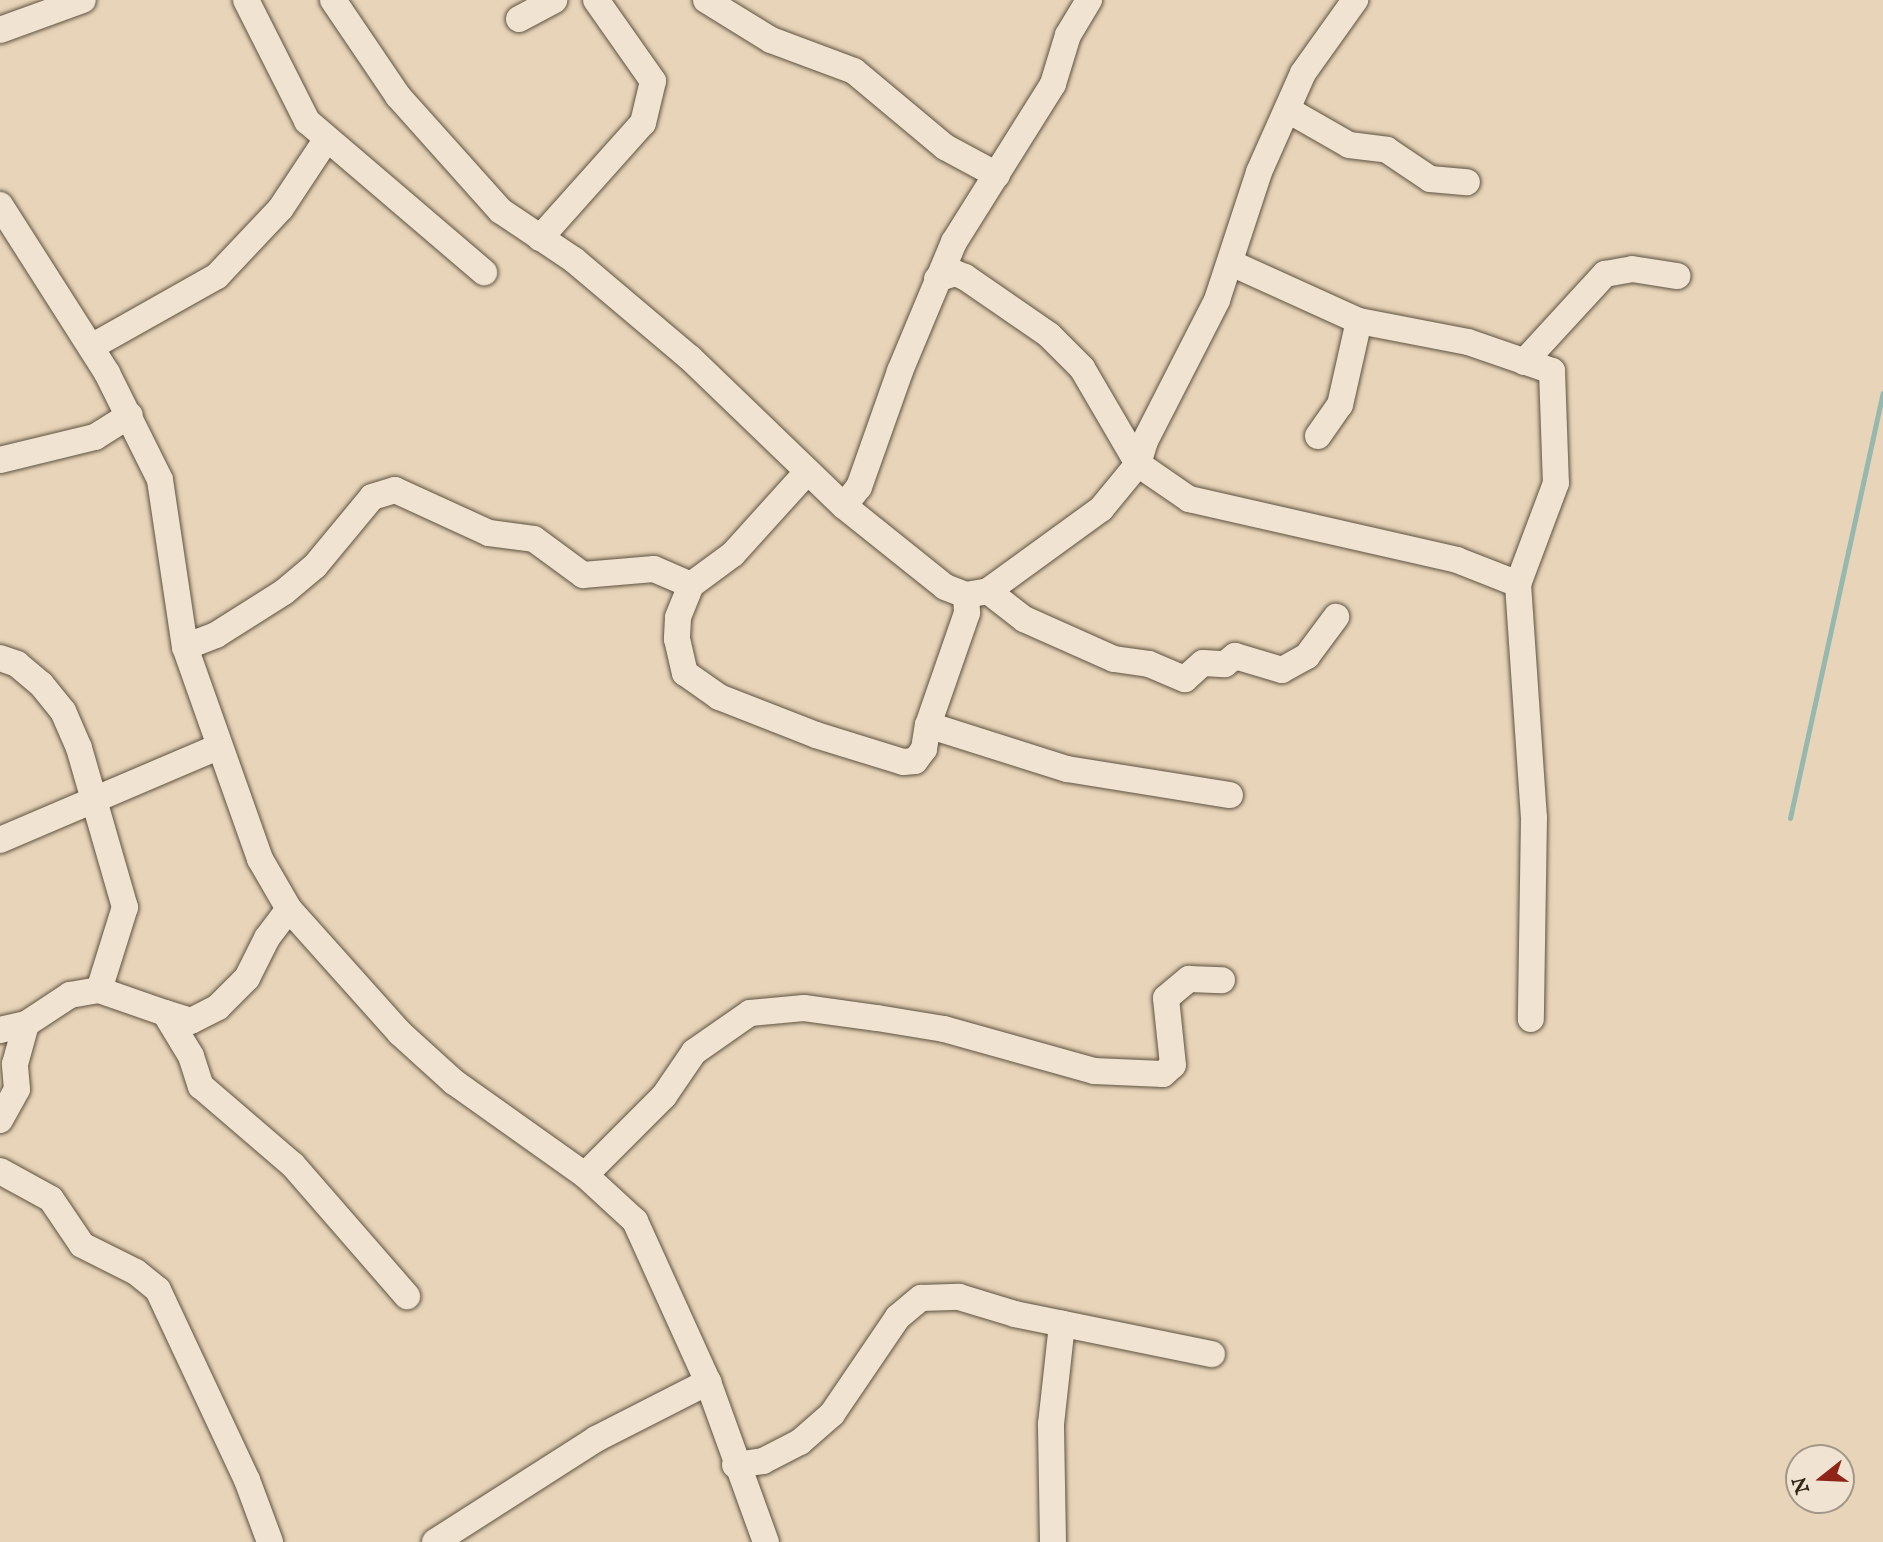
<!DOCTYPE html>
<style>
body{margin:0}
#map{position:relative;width:1883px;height:1542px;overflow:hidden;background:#e8d4b8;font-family:"IM FELL English",serif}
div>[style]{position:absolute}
.stream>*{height:5px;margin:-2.5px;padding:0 2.5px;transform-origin:2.5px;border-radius:2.5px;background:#97b8ae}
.roads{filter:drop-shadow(0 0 2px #5d5241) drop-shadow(0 0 2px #5d5241)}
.minor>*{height:26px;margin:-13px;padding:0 13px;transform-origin:13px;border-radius:13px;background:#f0e3d1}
span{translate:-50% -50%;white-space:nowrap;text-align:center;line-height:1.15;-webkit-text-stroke:5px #f0e3d1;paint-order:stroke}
.north{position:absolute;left:1785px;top:1444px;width:70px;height:70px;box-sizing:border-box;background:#f0e3d1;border:2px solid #a39787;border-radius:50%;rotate:252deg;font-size:19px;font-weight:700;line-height:28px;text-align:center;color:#2f2619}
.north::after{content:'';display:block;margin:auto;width:24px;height:32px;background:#8f2418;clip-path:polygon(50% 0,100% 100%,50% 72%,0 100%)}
</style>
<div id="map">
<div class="stream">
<div style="left:1790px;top:818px;width:435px;rotate:-77.7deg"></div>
</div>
<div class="roads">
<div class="minor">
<div style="left:246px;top:0;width:136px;rotate:63.2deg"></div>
<div style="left:307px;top:121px;width:233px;rotate:40.5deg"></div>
<div style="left:333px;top:0;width:116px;rotate:55.9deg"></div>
<div style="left:398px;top:96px;width:154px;rotate:48.2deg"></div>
<div style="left:501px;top:211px;width:88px;rotate:33.9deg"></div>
<div style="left:574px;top:260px;width:152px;rotate:40.2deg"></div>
<div style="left:690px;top:358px;width:214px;rotate:43.9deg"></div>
<div style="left:844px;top:506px;width:129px;rotate:38.7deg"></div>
<div style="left:945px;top:587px;width:22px;rotate:21deg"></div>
<div style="left:966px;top:595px;width:22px;rotate:-10deg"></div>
<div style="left:988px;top:591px;width:140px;rotate:-36deg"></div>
<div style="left:1101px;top:509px;width:58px;rotate:-50.6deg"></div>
<div style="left:1138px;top:464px;width:24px;rotate:-73deg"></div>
<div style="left:1145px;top:441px;width:158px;rotate:-62.9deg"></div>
<div style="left:1217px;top:300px;width:135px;rotate:-71.8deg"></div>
<div style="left:1259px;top:172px;width:108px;rotate:-66deg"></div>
<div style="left:1303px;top:73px;width:90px;rotate:-54.5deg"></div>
<div style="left:706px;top:0;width:76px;rotate:31.6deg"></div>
<div style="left:771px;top:40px;width:89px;rotate:20.5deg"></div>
<div style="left:854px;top:71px;width:119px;rotate:39.9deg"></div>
<div style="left:945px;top:147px;width:59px;rotate:28.3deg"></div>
<div style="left:519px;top:19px;width:40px;rotate:-28deg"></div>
<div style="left:0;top:30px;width:88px;rotate:-19.9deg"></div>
<div style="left:1288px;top:110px;width:70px;rotate:29.8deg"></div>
<div style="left:1349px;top:145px;width:38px;rotate:7deg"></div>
<div style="left:1387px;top:150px;width:52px;rotate:34deg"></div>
<div style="left:1430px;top:179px;width:37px;rotate:5deg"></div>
<div style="left:0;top:205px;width:199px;rotate:57.5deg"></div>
<div style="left:107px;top:373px;width:119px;rotate:63.6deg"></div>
<div style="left:160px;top:480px;width:169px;rotate:81.5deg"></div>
<div style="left:185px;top:647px;width:225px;rotate:70.5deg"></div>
<div style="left:260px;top:859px;width:58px;rotate:59.9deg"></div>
<div style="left:289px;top:909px;width:166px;rotate:48.2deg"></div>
<div style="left:400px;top:1033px;width:73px;rotate:42.2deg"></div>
<div style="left:454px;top:1082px;width:161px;rotate:35.4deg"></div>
<div style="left:585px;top:1175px;width:68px;rotate:42.6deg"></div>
<div style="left:635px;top:1221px;width:177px;rotate:65.6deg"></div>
<div style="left:708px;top:1382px;width:170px;rotate:70.1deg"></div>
<div style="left:540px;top:238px;width:154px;rotate:-48.2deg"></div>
<div style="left:643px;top:123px;width:43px;rotate:-76.6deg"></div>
<div style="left:653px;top:81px;width:99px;rotate:-125.1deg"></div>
<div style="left:1231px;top:263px;width:141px;rotate:24.4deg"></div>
<div style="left:1359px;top:321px;width:111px;rotate:10.9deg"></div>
<div style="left:1468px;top:342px;width:89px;rotate:19deg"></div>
<div style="left:1552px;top:371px;width:112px;rotate:88deg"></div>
<div style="left:1556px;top:483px;width:108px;rotate:110.6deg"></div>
<div style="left:1518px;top:584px;width:234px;rotate:86.1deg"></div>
<div style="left:1534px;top:817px;width:202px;rotate:90.9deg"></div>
<div style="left:937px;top:279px;width:19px;rotate:-18deg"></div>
<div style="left:955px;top:273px;width:11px;rotate:22deg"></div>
<div style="left:965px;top:277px;width:102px;rotate:34.6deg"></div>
<div style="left:1049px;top:335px;width:47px;rotate:45deg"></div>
<div style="left:1082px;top:368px;width:111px;rotate:59.7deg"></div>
<div style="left:1138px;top:464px;width:62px;rotate:34.5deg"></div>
<div style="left:1189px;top:499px;width:275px;rotate:12.8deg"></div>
<div style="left:1457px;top:560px;width:66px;rotate:21.5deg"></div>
<div style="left:91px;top:347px;width:145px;rotate:-29.4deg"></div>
<div style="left:217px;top:276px;width:93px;rotate:-46.7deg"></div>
<div style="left:281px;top:208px;width:82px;rotate:-56.5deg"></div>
<div style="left:1524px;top:362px;width:120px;rotate:-47.4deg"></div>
<div style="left:1605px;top:274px;width:27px;rotate:-10deg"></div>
<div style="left:1632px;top:269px;width:46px;rotate:8.8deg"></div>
<div style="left:1318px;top:436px;width:38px;rotate:-55deg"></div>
<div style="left:1340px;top:405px;width:86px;rotate:-77.3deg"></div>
<div style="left:0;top:460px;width:98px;rotate:-13.6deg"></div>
<div style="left:95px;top:437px;width:41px;rotate:-32.2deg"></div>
<div style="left:844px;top:506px;width:24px;rotate:-52deg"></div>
<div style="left:859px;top:487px;width:123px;rotate:-70.5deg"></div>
<div style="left:900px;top:371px;width:140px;rotate:-67.3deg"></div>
<div style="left:954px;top:242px;width:186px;rotate:-57.9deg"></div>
<div style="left:1053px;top:84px;width:51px;rotate:-73deg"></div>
<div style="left:1068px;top:35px;width:41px;rotate:-59deg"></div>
<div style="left:691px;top:585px;width:35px;rotate:112deg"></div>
<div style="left:678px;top:618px;width:21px;rotate:93deg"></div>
<div style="left:677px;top:639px;width:35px;rotate:77deg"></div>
<div style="left:685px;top:673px;width:42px;rotate:35.2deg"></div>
<div style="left:719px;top:697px;width:104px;rotate:21.4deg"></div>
<div style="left:816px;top:735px;width:91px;rotate:17.2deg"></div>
<div style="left:903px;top:762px;width:12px;rotate:-5deg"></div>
<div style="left:915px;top:761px;width:15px;rotate:-53deg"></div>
<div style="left:924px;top:749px;width:24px;rotate:-81deg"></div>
<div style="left:928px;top:725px;width:119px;rotate:-70.8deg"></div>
<div style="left:967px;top:613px;width:18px;rotate:-93deg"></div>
<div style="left:691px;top:585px;width:52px;rotate:-36.4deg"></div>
<div style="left:733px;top:554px;width:110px;rotate:-47.9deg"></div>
<div style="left:988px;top:591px;width:46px;rotate:37.9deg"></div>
<div style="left:1024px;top:619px;width:98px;rotate:24deg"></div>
<div style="left:1114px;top:659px;width:35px;rotate:8deg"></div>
<div style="left:1149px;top:664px;width:39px;rotate:23deg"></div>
<div style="left:1185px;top:679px;width:24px;rotate:-42deg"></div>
<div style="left:1203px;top:663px;width:22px;rotate:3deg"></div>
<div style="left:1225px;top:664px;width:13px;rotate:-39deg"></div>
<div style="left:1235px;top:656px;width:49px;rotate:16.6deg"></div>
<div style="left:1282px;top:670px;width:29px;rotate:-29deg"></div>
<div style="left:1307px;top:656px;width:49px;rotate:-53.4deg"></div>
<div style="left:185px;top:647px;width:33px;rotate:-21deg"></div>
<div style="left:216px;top:635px;width:80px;rotate:-32.3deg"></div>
<div style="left:284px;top:592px;width:40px;rotate:-40deg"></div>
<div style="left:315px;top:566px;width:89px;rotate:-50.4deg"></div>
<div style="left:372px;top:497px;width:24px;rotate:-17deg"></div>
<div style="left:395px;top:490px;width:103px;rotate:24.6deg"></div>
<div style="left:489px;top:533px;width:45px;rotate:7.6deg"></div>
<div style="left:534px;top:539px;width:61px;rotate:36.3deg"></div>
<div style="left:583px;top:575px;width:71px;rotate:-4.8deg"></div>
<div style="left:654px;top:569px;width:40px;rotate:23.4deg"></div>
<div style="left:0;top:658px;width:18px;rotate:19deg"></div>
<div style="left:17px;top:664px;width:31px;rotate:40deg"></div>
<div style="left:41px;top:684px;width:35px;rotate:51deg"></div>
<div style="left:63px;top:711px;width:40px;rotate:66.6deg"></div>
<div style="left:79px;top:748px;width:166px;rotate:73.9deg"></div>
<div style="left:125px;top:907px;width:87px;rotate:107.4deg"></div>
<div style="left:928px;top:725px;width:146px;rotate:17.6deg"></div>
<div style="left:1067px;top:769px;width:165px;rotate:9.1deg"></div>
<div style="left:0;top:840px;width:237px;rotate:-23.1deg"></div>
<div style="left:165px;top:1013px;width:27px;rotate:17deg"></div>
<div style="left:191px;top:1021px;width:30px;rotate:-27deg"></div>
<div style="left:218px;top:1007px;width:41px;rotate:-45deg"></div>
<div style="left:247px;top:978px;width:45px;rotate:-63.4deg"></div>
<div style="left:267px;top:938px;width:36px;rotate:-53deg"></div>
<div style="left:0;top:1030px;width:27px;rotate:-13deg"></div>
<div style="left:26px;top:1024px;width:53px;rotate:-33.4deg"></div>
<div style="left:70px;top:995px;width:29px;rotate:-10deg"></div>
<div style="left:99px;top:990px;width:70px;rotate:19.2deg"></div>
<div style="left:165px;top:1013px;width:50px;rotate:58.8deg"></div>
<div style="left:191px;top:1056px;width:32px;rotate:72deg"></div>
<div style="left:201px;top:1086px;width:121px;rotate:40.7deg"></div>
<div style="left:293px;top:1165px;width:174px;rotate:49deg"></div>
<div style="left:0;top:1120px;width:35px;rotate:-61deg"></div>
<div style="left:17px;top:1089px;width:25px;rotate:-95deg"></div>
<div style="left:15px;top:1064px;width:41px;rotate:-74.6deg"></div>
<div style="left:0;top:1171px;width:58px;rotate:28.8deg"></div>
<div style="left:51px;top:1199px;width:55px;rotate:56deg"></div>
<div style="left:82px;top:1245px;width:60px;rotate:26.6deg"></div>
<div style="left:136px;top:1272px;width:28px;rotate:39deg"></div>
<div style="left:158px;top:1290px;width:210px;rotate:64.9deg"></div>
<div style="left:247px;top:1480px;width:66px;rotate:69.6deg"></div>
<div style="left:585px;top:1175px;width:112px;rotate:-45deg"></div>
<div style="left:664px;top:1096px;width:53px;rotate:-55.7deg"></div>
<div style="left:694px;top:1052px;width:68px;rotate:-34.9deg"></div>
<div style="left:750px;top:1013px;width:54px;rotate:-5.3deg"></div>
<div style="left:804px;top:1008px;width:74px;rotate:7.8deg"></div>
<div style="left:877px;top:1018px;width:68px;rotate:9.3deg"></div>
<div style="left:944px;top:1029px;width:156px;rotate:15.6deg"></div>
<div style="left:1094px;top:1071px;width:69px;rotate:2.5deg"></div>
<div style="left:1163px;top:1074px;width:13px;rotate:-42deg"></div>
<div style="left:1173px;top:1065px;width:67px;rotate:-96deg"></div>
<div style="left:1166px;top:998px;width:30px;rotate:-40deg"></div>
<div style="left:1189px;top:979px;width:33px;rotate:2deg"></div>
<div style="left:735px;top:1465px;width:28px;rotate:-8deg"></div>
<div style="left:763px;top:1461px;width:42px;rotate:-27.2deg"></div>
<div style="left:800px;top:1442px;width:43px;rotate:-41.2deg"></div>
<div style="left:832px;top:1414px;width:117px;rotate:-55.8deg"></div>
<div style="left:898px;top:1317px;width:30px;rotate:-40deg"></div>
<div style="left:921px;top:1298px;width:38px;rotate:-2deg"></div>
<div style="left:959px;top:1297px;width:59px;rotate:16.9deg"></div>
<div style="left:1015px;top:1314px;width:201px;rotate:11.5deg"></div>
<div style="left:435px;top:1542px;width:191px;rotate:-32.6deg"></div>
<div style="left:596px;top:1439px;width:126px;rotate:-27deg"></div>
<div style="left:1053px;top:1542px;width:118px;rotate:-91deg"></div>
<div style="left:1051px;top:1424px;width:101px;rotate:-83.7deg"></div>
</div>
</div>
<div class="north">N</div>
</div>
